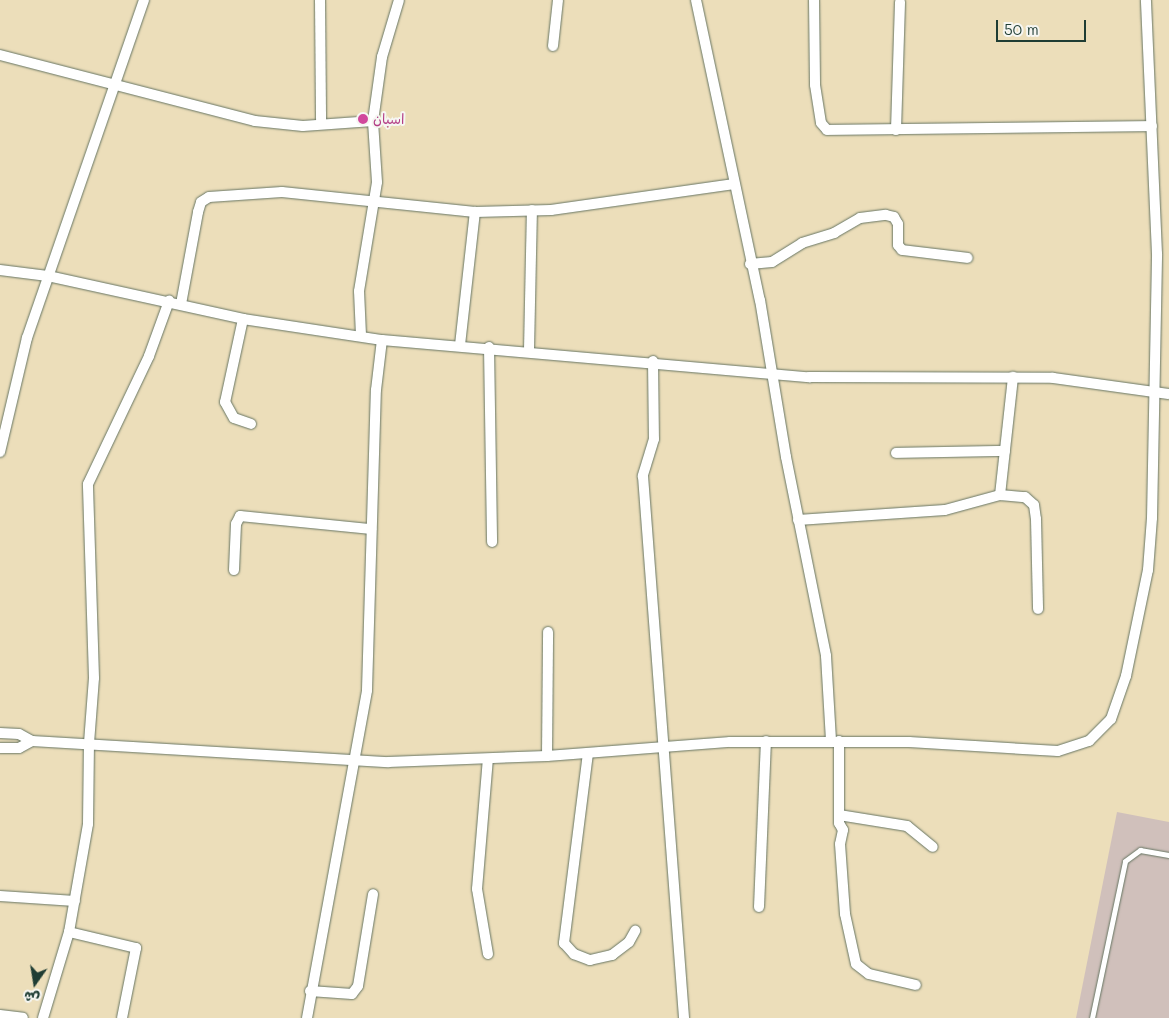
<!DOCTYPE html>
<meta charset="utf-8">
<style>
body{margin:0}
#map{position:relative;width:1169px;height:1018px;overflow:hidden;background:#ecdeba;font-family:Mali,"Playpen Sans Arabic",sans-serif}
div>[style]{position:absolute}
.industrial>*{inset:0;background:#d0c0bb}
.roads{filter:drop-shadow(0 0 1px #677563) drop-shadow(0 0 1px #677563)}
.lane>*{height:5px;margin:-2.5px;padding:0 2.5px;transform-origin:2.5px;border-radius:2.5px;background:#fff}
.street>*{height:10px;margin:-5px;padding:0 5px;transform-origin:5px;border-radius:5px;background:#fff}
.dots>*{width:14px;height:14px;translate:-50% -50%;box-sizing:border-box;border:2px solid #f6f6f2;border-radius:50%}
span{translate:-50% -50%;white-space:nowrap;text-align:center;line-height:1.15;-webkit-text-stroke:4px #f6f6f2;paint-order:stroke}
.hotel-label{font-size:14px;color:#b23c85}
.left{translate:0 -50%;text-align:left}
.north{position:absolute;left:10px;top:958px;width:50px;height:50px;-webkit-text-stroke:4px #f6f6f2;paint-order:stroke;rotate:193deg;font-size:14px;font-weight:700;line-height:20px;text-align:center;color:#1f3d34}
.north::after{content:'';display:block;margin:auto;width:18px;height:22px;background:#1f3d34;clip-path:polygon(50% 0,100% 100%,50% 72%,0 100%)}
.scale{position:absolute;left:996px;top:20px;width:90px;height:22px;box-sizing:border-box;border:2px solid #1f3d34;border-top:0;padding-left:6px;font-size:15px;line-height:18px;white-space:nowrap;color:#1f3d34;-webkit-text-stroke:4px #f6f6f2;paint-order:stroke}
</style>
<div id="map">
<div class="industrial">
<div style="clip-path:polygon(1117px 812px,1169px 822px,1169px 1018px,1076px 1018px)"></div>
</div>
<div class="roads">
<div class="lane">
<div style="left:1092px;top:1018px;width:160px;rotate:-78.1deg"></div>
<div style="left:1125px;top:861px;width:19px;rotate:-36deg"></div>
<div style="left:1140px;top:850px;width:29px;rotate:10deg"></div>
</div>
<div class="street">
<div style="left:320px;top:0;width:124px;rotate:89.5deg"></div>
<div style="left:696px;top:0;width:307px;rotate:78deg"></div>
<div style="left:760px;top:300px;width:159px;rotate:80.6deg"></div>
<div style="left:786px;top:457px;width:203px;rotate:78.6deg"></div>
<div style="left:826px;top:656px;width:85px;rotate:86.6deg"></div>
<div style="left:814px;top:0;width:85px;rotate:89.3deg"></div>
<div style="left:815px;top:85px;width:38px;rotate:81deg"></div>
<div style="left:821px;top:123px;width:9px;rotate:49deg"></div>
<div style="left:827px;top:130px;width:325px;rotate:-0.7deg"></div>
<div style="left:553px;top:46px;width:46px;rotate:-83.8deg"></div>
<div style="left:0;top:55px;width:263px;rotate:14.5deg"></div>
<div style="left:255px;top:121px;width:48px;rotate:5.9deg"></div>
<div style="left:303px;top:126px;width:70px;rotate:-4.1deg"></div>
<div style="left:896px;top:130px;width:128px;rotate:-88.2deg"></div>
<div style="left:750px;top:264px;width:22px;rotate:-5deg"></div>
<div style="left:772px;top:262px;width:36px;rotate:-32deg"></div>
<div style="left:802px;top:243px;width:34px;rotate:-17deg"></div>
<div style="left:834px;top:233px;width:30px;rotate:-30deg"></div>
<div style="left:860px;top:218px;width:26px;rotate:-7deg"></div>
<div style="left:886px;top:215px;width:8px;rotate:14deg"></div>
<div style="left:894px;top:217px;width:8px;rotate:60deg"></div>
<div style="left:898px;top:224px;width:21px;rotate:90deg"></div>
<div style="left:898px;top:245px;width:6px;rotate:51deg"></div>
<div style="left:902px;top:250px;width:66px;rotate:6.9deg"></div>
<div style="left:0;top:270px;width:48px;rotate:7.1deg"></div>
<div style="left:48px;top:276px;width:200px;rotate:12.4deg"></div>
<div style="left:243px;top:319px;width:141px;rotate:8.6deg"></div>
<div style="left:382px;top:340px;width:429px;rotate:5deg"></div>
<div style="left:809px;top:377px;width:244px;rotate:0.2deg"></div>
<div style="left:1053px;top:378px;width:117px;rotate:7.9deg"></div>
<div style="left:181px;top:304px;width:94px;rotate:-79.5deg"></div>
<div style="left:198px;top:212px;width:10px;rotate:-73deg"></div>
<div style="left:201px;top:202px;width:9px;rotate:-32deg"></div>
<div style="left:209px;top:197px;width:73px;rotate:-3.9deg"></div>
<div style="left:282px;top:192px;width:194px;rotate:5.9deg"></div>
<div style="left:475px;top:212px;width:76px;rotate:-1.5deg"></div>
<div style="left:551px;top:210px;width:185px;rotate:-8.1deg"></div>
<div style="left:243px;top:319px;width:85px;rotate:102.2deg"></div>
<div style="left:225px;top:402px;width:18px;rotate:61deg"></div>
<div style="left:234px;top:418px;width:18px;rotate:19deg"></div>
<div style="left:361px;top:335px;width:44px;rotate:-92.6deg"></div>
<div style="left:359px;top:291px;width:110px;rotate:-80.6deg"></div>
<div style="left:377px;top:182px;width:61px;rotate:-93.8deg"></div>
<div style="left:373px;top:121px;width:65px;rotate:-82deg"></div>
<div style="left:382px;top:57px;width:59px;rotate:-73.4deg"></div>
<div style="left:460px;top:345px;width:134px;rotate:-83.6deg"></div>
<div style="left:489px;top:347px;width:195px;rotate:89.1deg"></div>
<div style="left:529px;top:350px;width:140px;rotate:-88.8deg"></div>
<div style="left:653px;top:361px;width:78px;rotate:89.3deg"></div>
<div style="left:654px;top:439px;width:39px;rotate:107deg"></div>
<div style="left:643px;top:476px;width:544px;rotate:85.67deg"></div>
<div style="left:0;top:452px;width:117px;rotate:-76.7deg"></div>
<div style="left:27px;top:338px;width:358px;rotate:-70.9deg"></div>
<div style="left:896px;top:453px;width:109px;rotate:-1.1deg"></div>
<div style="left:1000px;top:495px;width:119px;rotate:-83.7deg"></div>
<div style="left:798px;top:520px;width:147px;rotate:-3.9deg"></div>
<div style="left:945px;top:510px;width:57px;rotate:-15.3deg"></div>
<div style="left:1000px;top:495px;width:25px;rotate:5deg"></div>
<div style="left:1025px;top:497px;width:12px;rotate:42deg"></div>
<div style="left:1034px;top:505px;width:14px;rotate:82deg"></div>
<div style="left:1036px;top:519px;width:90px;rotate:88.7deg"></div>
<div style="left:234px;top:570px;width:46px;rotate:-87.5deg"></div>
<div style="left:236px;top:524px;width:9px;rotate:-63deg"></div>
<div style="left:240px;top:516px;width:132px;rotate:5.7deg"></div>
<div style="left:0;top:733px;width:19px;rotate:3deg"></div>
<div style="left:19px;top:734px;width:15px;rotate:28deg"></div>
<div style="left:32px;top:741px;width:357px;rotate:3.4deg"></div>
<div style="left:388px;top:762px;width:159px;rotate:-2.2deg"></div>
<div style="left:547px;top:756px;width:184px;rotate:-4.4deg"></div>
<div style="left:730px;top:742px;width:179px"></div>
<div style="left:909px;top:742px;width:149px;rotate:3.5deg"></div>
<div style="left:1058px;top:751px;width:33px;rotate:-18deg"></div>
<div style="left:1089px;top:741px;width:31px;rotate:-45deg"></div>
<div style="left:1111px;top:719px;width:46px;rotate:-70.8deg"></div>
<div style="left:1126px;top:676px;width:108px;rotate:-78.3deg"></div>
<div style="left:1148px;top:570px;width:52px;rotate:-85.6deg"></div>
<div style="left:1152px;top:518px;width:264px;rotate:-88.9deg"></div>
<div style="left:1157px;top:254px;width:254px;rotate:-92.5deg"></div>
<div style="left:839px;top:741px;width:82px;rotate:90deg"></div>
<div style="left:839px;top:823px;width:8px;rotate:60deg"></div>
<div style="left:843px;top:830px;width:14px;rotate:102deg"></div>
<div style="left:840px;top:844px;width:70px;rotate:85.9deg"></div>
<div style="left:845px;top:914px;width:51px;rotate:77.6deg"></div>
<div style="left:856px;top:964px;width:16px;rotate:38deg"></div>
<div style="left:869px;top:974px;width:48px;rotate:13.2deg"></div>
<div style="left:0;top:748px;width:19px"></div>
<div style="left:19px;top:748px;width:15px;rotate:-28deg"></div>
<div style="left:588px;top:753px;width:192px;rotate:97.2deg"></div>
<div style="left:564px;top:943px;width:15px;rotate:48deg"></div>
<div style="left:574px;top:954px;width:17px;rotate:21deg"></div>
<div style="left:590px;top:960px;width:23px;rotate:-13deg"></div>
<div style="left:612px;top:955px;width:21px;rotate:-37deg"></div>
<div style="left:629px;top:942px;width:13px;rotate:-61deg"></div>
<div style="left:547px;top:756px;width:124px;rotate:-89.5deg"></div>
<div style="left:839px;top:815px;width:69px;rotate:9.2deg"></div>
<div style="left:907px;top:826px;width:33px;rotate:39deg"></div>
<div style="left:0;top:896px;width:75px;rotate:3.8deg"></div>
<div style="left:759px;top:907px;width:166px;rotate:-87.6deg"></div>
<div style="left:69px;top:932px;width:69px;rotate:13.4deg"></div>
<div style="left:136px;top:948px;width:71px;rotate:101.3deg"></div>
<div style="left:488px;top:954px;width:66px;rotate:-99.6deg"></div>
<div style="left:477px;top:889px;width:130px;rotate:-85.2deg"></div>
<div style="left:310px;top:991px;width:42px;rotate:4.1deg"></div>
<div style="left:352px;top:994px;width:10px;rotate:-53deg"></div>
<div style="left:358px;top:986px;width:93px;rotate:-80.7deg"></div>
<div style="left:0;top:1015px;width:23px;rotate:7deg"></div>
<div style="left:43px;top:1018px;width:90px;rotate:-73.2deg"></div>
<div style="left:69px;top:932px;width:110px;rotate:-80deg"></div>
<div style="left:88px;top:824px;width:81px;rotate:-89.3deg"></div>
<div style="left:89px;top:743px;width:65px;rotate:-85.6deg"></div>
<div style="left:94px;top:678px;width:194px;rotate:-91.8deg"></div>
<div style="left:88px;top:484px;width:142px;rotate:-64.5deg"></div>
<div style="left:149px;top:356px;width:59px;rotate:-70deg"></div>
<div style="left:307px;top:1018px;width:333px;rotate:-79.6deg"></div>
<div style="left:367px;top:690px;width:300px;rotate:-88.3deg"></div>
<div style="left:376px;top:390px;width:50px;rotate:-83.2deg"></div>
</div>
</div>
<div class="dots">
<div style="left:363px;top:119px;background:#d1479c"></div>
</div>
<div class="hotel-label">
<span class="left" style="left:373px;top:119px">اسبان</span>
</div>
<div class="north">ش</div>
<div class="scale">50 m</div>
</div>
